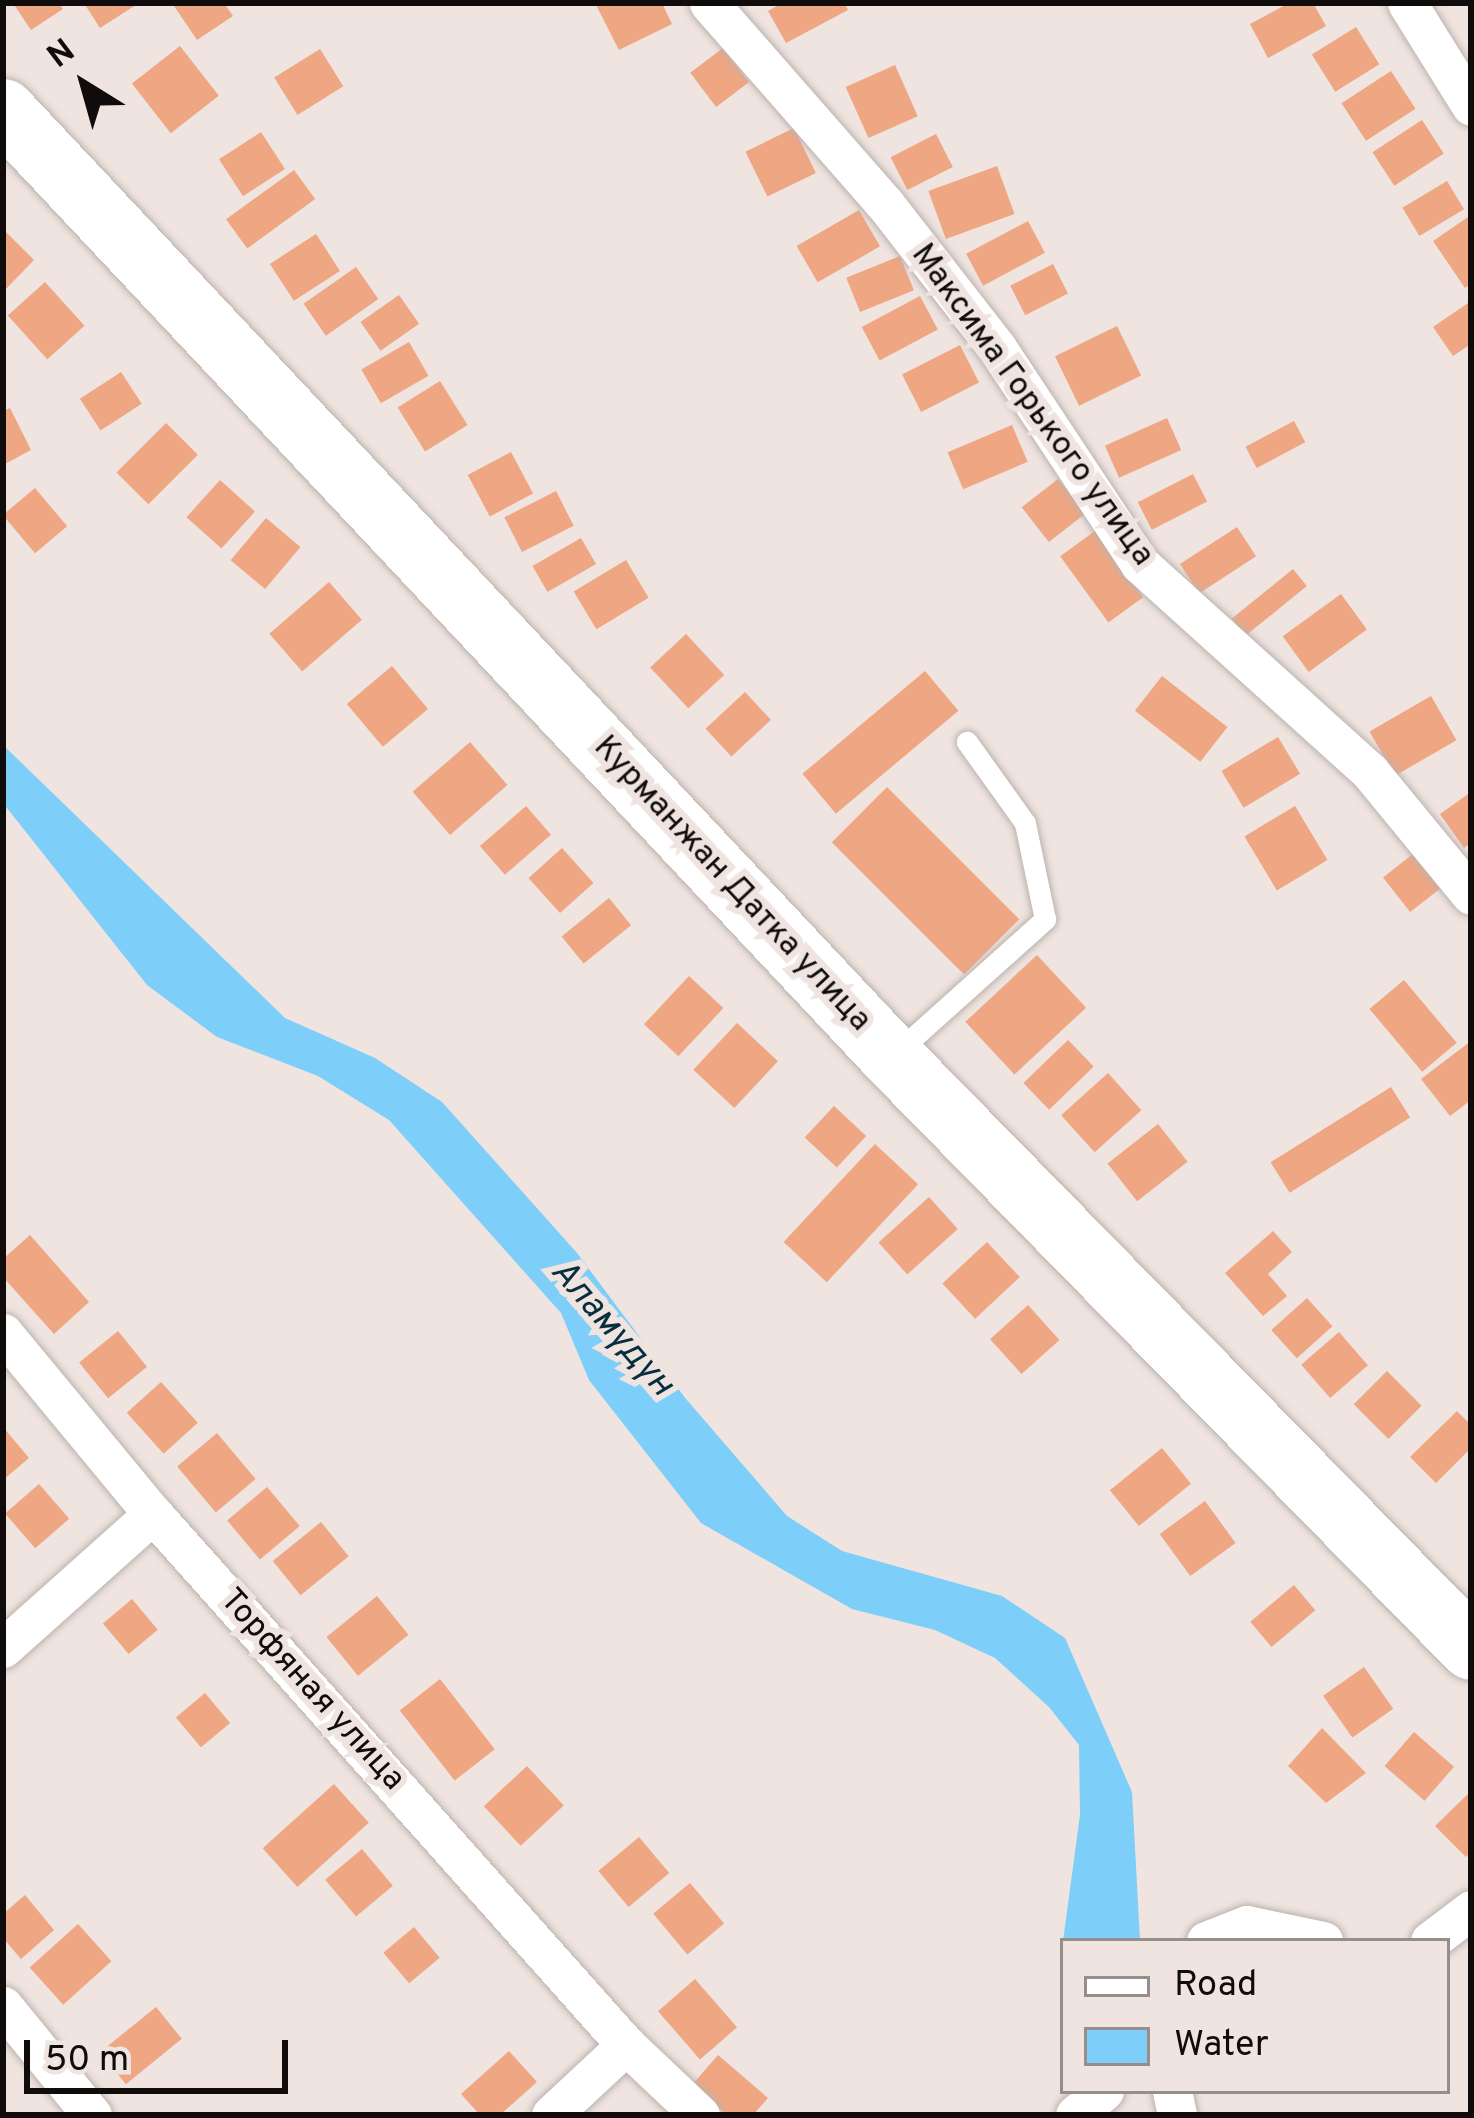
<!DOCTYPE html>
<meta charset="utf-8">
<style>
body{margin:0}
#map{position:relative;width:1474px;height:2118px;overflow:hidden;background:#efe4df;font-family:Overpass,sans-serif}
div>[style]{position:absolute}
.water>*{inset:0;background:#7dcef8}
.building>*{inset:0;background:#eea683;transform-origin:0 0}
.roads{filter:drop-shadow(0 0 3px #bdb3ae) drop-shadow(0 0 3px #bdb3ae)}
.lane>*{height:21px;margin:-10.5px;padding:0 10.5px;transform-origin:10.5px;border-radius:10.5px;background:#fff}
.street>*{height:39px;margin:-19.5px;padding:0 19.5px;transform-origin:19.5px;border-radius:19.5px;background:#fff}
.primary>*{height:63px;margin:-31.5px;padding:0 31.5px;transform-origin:31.5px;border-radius:31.5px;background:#fff}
span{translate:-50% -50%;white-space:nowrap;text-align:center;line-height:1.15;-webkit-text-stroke:12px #efe4df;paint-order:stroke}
.street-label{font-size:33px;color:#100c0b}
.water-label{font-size:36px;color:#072e3f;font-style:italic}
.frame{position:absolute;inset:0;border:6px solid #100c0b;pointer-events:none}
.legend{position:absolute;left:1060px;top:1938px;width:390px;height:156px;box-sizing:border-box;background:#efe4df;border:3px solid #968e8a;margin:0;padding:15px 21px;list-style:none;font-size:36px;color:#100c0b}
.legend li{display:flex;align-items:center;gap:24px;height:60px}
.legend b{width:60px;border:3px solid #968e8a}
.north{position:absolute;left:24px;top:24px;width:120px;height:120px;-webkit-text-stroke:9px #efe4df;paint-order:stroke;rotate:323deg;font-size:33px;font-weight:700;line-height:48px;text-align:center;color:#100c0b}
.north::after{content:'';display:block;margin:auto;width:42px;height:54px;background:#100c0b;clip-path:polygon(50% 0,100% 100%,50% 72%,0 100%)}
.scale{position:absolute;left:24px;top:2040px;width:264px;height:54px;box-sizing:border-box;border:6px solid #100c0b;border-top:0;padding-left:15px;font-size:36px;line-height:42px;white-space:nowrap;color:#100c0b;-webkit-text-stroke:9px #efe4df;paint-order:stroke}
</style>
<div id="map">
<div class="water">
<div style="clip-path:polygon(3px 745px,285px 1018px,375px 1058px,442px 1102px,577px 1253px,686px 1399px,787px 1516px,842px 1551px,1002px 1596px,1065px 1638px,1132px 1792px,1140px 1941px,1063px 1941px,1080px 1815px,1079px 1745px,1049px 1707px,995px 1658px,935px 1630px,852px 1609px,701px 1523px,589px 1380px,561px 1313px,389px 1120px,318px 1076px,217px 1037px,147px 985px,3px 803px)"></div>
</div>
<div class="building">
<div style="clip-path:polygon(13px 3px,59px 3px,63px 9px,31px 30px)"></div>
<div style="clip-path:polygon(84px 3px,139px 3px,100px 28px)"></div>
<div style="clip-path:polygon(172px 3px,224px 3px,233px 16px,197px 40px)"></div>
<div style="clip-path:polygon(595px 3px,662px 3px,672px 24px,619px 50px)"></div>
<div style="clip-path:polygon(782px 3px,844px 3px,848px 10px,786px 43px,768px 11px)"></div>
<div style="clip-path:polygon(1289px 3px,1313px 3px,1326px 26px,1268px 58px,1250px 24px)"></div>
<div style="left:1356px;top:27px;width:44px;height:52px;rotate:58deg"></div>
<div style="left:180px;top:46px;width:63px;height:61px;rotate:52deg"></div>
<div style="left:723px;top:48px;width:43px;height:41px;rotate:53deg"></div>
<div style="left:320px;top:49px;width:44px;height:54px;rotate:58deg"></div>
<div style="left:895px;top:65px;width:56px;height:54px;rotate:66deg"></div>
<div style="left:1391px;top:71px;width:45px;height:59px;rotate:57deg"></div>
<div style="left:1422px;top:120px;width:40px;height:59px;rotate:57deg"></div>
<div style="left:794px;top:128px;width:50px;height:54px;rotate:64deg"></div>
<div style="left:261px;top:132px;width:44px;height:50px;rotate:57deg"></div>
<div style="left:936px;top:134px;width:37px;height:51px;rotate:63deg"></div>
<div style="left:997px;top:166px;width:51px;height:73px;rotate:70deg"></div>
<div style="left:294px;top:170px;width:36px;height:84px;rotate:54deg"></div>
<div style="left:1447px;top:181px;width:33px;height:52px;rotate:59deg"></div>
<div style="left:859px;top:210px;width:42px;height:72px;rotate:60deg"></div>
<div style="clip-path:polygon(1471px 215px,1471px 284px,1465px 288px,1433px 241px)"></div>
<div style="left:1028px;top:221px;width:36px;height:70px;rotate:62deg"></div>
<div style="clip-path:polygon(3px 229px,34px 260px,3px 292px)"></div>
<div style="left:316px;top:234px;width:44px;height:55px;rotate:57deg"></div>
<div style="left:900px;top:256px;width:37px;height:58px;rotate:68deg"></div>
<div style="left:1053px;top:264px;width:33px;height:48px;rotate:63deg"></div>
<div style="left:356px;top:267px;width:39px;height:64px;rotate:55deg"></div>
<div style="left:45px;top:282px;width:59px;height:50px;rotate:48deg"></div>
<div style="left:399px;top:295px;width:35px;height:47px;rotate:55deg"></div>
<div style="left:920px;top:296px;width:38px;height:66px;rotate:62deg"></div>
<div style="clip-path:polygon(1471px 301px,1471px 344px,1453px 356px,1433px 327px)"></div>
<div style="left:1117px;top:326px;width:55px;height:69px;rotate:64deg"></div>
<div style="left:409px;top:342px;width:39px;height:55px;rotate:60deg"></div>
<div style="left:960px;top:345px;width:42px;height:65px;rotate:63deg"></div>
<div style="left:121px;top:372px;width:38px;height:49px;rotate:57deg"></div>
<div style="left:440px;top:381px;width:52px;height:50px;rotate:58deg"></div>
<div style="clip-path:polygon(10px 408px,31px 450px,3px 465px,3px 411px)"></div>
<div style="left:1167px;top:418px;width:35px;height:68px;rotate:66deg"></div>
<div style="left:1294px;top:421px;width:24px;height:55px;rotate:62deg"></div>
<div style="left:166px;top:423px;width:45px;height:70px;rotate:45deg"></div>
<div style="left:1012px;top:425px;width:40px;height:70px;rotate:67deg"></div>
<div style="left:511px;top:452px;width:47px;height:49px;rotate:62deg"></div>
<div style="left:1193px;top:474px;width:31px;height:62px;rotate:63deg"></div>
<div style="left:1058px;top:479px;width:44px;height:46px;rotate:52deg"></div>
<div style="left:220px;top:480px;width:47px;height:50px;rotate:42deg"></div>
<div style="left:35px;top:488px;width:50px;height:42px;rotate:50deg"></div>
<div style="left:556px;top:491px;width:39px;height:58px;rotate:63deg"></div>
<div style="left:266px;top:518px;width:45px;height:55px;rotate:40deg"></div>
<div style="left:1237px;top:527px;width:35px;height:68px;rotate:57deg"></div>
<div style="left:1095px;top:531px;width:82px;height:43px;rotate:54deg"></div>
<div style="left:581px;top:538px;width:30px;height:56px;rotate:60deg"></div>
<div style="left:626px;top:560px;width:44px;height:61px;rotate:59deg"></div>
<div style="left:1293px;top:569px;width:22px;height:79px;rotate:51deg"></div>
<div style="left:329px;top:582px;width:50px;height:79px;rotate:49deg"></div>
<div style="left:1341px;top:594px;width:44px;height:72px;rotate:54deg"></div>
<div style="left:686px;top:634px;width:56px;height:49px;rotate:47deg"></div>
<div style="left:392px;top:666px;width:56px;height:59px;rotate:50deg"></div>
<div style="left:925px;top:671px;width:52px;height:160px;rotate:50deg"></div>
<div style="left:1162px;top:676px;width:83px;height:44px;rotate:38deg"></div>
<div style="left:745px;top:692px;width:38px;height:54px;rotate:47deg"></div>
<div style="left:1431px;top:696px;width:51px;height:71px;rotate:60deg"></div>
<div style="left:1278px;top:737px;width:43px;height:66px;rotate:59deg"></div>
<div style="left:470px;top:742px;width:57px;height:76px;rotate:49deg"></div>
<div style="left:887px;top:787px;width:187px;height:78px;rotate:45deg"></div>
<div style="clip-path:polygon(1471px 792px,1471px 843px,1464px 848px,1440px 814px)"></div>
<div style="left:526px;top:806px;width:38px;height:61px;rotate:49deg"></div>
<div style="left:1295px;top:806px;width:63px;height:59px;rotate:59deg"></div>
<div style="left:562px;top:848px;width:47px;height:45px;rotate:48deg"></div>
<div style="left:1413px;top:854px;width:44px;height:38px;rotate:52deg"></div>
<div style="left:609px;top:898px;width:35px;height:61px;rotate:51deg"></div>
<div style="left:1037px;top:955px;width:72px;height:98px;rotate:47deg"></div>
<div style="left:689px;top:976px;width:47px;height:66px;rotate:43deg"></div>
<div style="left:1404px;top:980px;width:82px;height:45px;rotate:50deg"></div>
<div style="left:737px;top:1023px;width:56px;height:64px;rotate:43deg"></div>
<div style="left:1068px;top:1040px;width:37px;height:62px;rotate:46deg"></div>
<div style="clip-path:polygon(1471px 1041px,1471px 1100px,1450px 1116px,1421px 1079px)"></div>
<div style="left:1108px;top:1073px;width:50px;height:63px;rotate:48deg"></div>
<div style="left:1391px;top:1087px;width:36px;height:142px;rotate:58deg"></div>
<div style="left:834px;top:1106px;width:44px;height:43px;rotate:43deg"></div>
<div style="left:1158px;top:1124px;width:48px;height:64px;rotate:52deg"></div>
<div style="left:875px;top:1144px;width:59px;height:134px;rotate:43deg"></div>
<div style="left:929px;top:1197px;width:43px;height:68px;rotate:48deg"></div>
<div style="clip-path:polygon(1273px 1231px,1292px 1252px,1268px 1274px,1287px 1296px,1263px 1316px,1225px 1273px)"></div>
<div style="clip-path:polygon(30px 1235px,89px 1302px,54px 1334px,3px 1277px,3px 1259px)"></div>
<div style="left:987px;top:1242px;width:48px;height:61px;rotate:47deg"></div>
<div style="left:1307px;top:1298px;width:38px;height:48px;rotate:48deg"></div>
<div style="left:1028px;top:1305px;width:47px;height:51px;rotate:48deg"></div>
<div style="left:118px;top:1331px;width:46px;height:50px;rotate:51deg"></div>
<div style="left:1339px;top:1332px;width:44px;height:50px;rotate:49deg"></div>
<div style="left:1387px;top:1371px;width:49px;height:47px;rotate:45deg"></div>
<div style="left:161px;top:1382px;width:55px;height:46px;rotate:48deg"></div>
<div style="clip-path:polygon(1457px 1411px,1471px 1425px,1471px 1448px,1436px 1483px,1410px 1457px)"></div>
<div style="clip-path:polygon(3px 1427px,29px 1458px,3px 1480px)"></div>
<div style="left:217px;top:1433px;width:60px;height:52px;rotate:50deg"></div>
<div style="left:1162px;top:1448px;width:46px;height:67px;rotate:51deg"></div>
<div style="left:39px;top:1484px;width:46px;height:45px;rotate:49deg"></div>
<div style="left:267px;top:1487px;width:51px;height:52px;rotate:50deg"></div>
<div style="left:1205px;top:1501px;width:52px;height:56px;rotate:54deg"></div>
<div style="left:321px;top:1522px;width:44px;height:62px;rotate:51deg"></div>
<div style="left:1294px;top:1585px;width:33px;height:57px;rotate:50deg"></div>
<div style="left:377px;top:1596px;width:50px;height:65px;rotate:51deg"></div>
<div style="left:132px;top:1599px;width:40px;height:38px;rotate:50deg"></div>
<div style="left:1364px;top:1667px;width:51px;height:50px;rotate:55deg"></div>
<div style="left:440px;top:1679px;width:89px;height:51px;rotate:52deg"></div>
<div style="left:205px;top:1693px;width:39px;height:38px;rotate:50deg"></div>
<div style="clip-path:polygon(1322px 1728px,1366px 1773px,1326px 1803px,1288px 1766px)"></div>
<div style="left:1414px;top:1732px;width:53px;height:45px;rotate:41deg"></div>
<div style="left:527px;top:1766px;width:54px;height:59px;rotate:47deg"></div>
<div style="left:334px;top:1784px;width:52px;height:96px;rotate:48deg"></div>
<div style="clip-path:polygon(1471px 1791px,1471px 1852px,1466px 1857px,1435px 1826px)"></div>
<div style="left:639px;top:1837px;width:47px;height:53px;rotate:50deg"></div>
<div style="left:362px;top:1849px;width:48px;height:48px;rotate:50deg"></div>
<div style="left:690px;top:1883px;width:53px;height:48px;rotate:50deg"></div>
<div style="clip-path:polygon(25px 1895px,54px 1930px,21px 1959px,3px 1938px,3px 1914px)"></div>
<div style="left:78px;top:1924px;width:50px;height:65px;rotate:48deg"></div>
<div style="left:414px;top:1927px;width:40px;height:40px;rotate:50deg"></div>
<div style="left:695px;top:1979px;width:64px;height:49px;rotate:49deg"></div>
<div style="left:156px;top:2007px;width:41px;height:72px;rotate:51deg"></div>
<div style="clip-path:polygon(509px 2051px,537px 2082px,500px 2115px,480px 2115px,461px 2094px)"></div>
<div style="clip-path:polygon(718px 2055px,768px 2098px,753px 2115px,727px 2115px,692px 2085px)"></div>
</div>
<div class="roads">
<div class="lane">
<div style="left:897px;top:1052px;width:199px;rotate:-41.9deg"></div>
<div style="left:1045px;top:919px;width:98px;rotate:-101.8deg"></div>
<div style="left:1025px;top:823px;width:100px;rotate:-125.6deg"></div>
</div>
<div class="street">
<div style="left:709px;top:3px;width:267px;rotate:48.8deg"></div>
<div style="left:885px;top:204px;width:182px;rotate:52.1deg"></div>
<div style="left:997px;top:348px;width:259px;rotate:56.5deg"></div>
<div style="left:1140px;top:564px;width:310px;rotate:42.1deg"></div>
<div style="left:1370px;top:772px;width:159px;rotate:50.6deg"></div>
<div style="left:1407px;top:3px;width:121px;rotate:58.1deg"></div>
<div style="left:3px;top:1333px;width:235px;rotate:50.4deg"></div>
<div style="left:153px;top:1514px;width:711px;rotate:48.31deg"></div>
<div style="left:626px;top:2045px;width:102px;rotate:43.4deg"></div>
<div style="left:3px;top:1648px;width:201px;rotate:-41.8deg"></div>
<div style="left:1206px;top:1941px;width:44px;rotate:-21.3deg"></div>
<div style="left:1247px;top:1925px;width:78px;rotate:11.9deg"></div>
<div style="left:1430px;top:1941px;width:51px;rotate:-37.1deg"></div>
<div style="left:3px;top:2006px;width:141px;rotate:50.8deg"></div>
<div style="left:1172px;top:2091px;width:25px;rotate:78deg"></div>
<div style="left:551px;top:2115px;width:103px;rotate:-43deg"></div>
<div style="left:1075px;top:2115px;width:38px;rotate:-40deg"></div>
</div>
<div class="primary">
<div style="left:3px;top:110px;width:1299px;rotate:46.81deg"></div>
<div style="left:892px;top:1057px;width:827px;rotate:45.59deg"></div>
</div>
</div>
<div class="street-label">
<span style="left:1031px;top:406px;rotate:54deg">Максима Горького улица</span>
<span style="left:731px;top:885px;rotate:47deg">Курманжан Датка улица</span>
<span style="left:311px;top:1691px;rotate:48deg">Торфяная улица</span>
</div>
<div class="water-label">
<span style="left:611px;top:1329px;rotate:49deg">Аламүдүн</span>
</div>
<div class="frame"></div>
<ul class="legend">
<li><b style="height:15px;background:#fff"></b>Road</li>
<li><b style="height:33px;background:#7dcef8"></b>Water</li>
</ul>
<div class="north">N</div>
<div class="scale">50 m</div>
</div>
